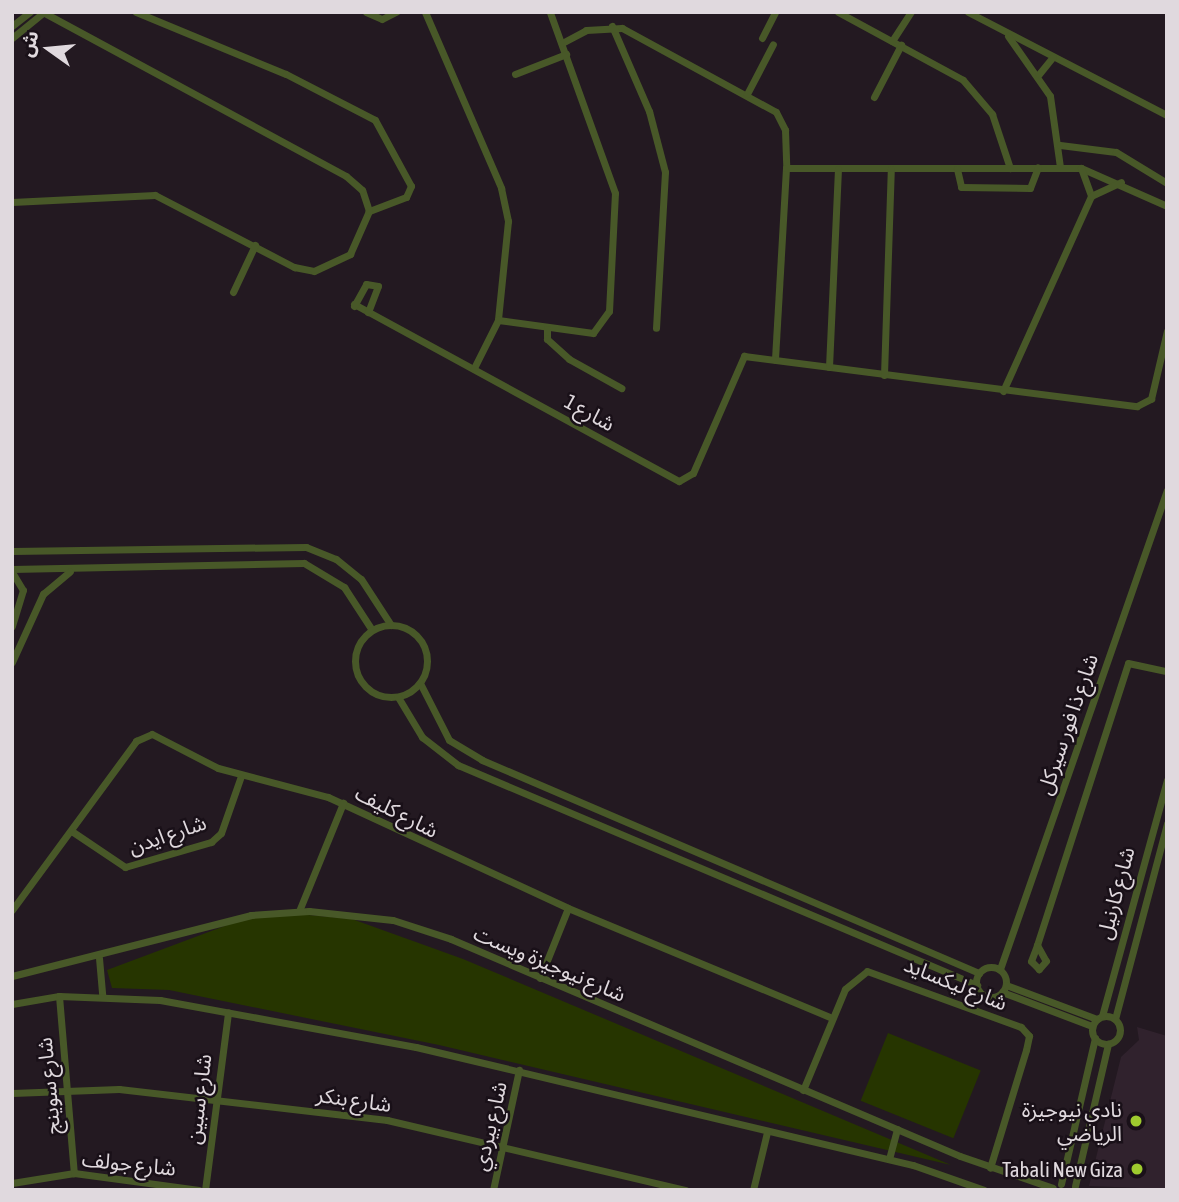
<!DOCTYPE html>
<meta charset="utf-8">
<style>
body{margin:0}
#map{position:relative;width:1179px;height:1202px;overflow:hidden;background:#231921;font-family:"Asap Condensed","Noto Sans Arabic",sans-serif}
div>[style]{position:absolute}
.built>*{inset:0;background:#30222d}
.green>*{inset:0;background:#263500;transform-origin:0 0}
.street>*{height:7px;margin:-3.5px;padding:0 3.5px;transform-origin:3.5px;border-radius:3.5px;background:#485828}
.street>.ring{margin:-3.5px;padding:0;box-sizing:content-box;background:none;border:7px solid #485828;border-radius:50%}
.dots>*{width:19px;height:19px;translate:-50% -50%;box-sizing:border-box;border:4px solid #191018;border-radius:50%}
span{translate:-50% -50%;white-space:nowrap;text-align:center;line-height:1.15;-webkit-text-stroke:5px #191018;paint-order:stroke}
.street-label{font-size:21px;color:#e0d9de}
.poi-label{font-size:21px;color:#e0d9de}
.right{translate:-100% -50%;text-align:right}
.frame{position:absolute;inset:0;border:14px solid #e0d9de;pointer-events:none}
.north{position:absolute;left:14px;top:14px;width:70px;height:70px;-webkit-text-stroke:5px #191018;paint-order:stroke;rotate:285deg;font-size:19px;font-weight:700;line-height:28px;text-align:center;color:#e0d9de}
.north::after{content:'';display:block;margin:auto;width:24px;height:32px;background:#e0d9de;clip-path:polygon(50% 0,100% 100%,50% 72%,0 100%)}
</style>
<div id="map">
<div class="built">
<div style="clip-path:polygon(1137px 1027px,1167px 1036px,1167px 1189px,1089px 1186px,1121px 1057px,1139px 1040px)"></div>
</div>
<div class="green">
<div style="clip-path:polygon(265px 911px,352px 919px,463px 959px,951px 1165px,439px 1045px,169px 990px,112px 988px,107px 970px)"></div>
<div style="left:888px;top:1033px;width:100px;height:73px;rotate:22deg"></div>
</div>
<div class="street">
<div style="left:136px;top:12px;width:162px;rotate:22.5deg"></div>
<div style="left:286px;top:74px;width:100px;rotate:27.3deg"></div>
<div style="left:375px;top:120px;width:75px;rotate:61.4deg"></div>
<div style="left:411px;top:186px;width:12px;rotate:114deg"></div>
<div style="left:406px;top:197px;width:40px;rotate:159deg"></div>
<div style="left:366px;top:12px;width:17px;rotate:24deg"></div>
<div style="left:382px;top:19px;width:16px;rotate:-27deg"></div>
<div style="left:425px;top:12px;width:192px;rotate:66.6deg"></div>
<div style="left:501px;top:188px;width:34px;rotate:78deg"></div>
<div style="left:508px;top:221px;width:100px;rotate:95.8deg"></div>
<div style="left:498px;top:320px;width:96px;rotate:7.8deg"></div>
<div style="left:593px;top:333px;width:27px;rotate:-54deg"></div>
<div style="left:609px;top:311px;width:118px;rotate:-87.1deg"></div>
<div style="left:615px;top:193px;width:192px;rotate:-109.8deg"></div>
<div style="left:838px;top:12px;width:142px;rotate:28.5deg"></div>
<div style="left:963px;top:80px;width:45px;rotate:49.5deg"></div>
<div style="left:992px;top:114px;width:57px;rotate:71.6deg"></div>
<div style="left:968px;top:12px;width:224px;rotate:27.4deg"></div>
<div style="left:12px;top:26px;width:23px;rotate:-38deg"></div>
<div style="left:612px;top:26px;width:93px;rotate:66.5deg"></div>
<div style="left:649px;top:111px;width:63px;rotate:75.3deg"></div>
<div style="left:665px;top:172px;width:156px;rotate:93.3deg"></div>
<div style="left:1008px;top:36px;width:73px;rotate:55deg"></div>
<div style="left:1050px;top:96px;width:72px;rotate:82deg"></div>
<div style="left:12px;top:38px;width:41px;rotate:-39.1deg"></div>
<div style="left:762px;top:38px;width:29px;rotate:-63deg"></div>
<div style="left:892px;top:41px;width:35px;rotate:-57deg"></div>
<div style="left:562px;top:43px;width:27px;rotate:-28deg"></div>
<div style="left:586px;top:30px;width:36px;rotate:-3deg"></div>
<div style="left:622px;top:28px;width:175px;rotate:28.6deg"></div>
<div style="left:776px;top:112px;width:20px;rotate:63deg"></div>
<div style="left:785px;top:130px;width:38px;rotate:88deg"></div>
<div style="left:786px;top:168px;width:192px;rotate:93.3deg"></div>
<div style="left:515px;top:74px;width:55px;rotate:-21.4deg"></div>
<div style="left:1039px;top:74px;width:22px;rotate:-51deg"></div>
<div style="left:747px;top:94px;width:56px;rotate:-62.5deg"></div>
<div style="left:874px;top:97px;width:59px;rotate:-62.6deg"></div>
<div style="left:1060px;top:145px;width:56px;rotate:7.1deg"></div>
<div style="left:1116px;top:152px;width:60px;rotate:31.3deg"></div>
<div style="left:786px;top:168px;width:295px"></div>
<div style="left:1081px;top:168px;width:94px;rotate:23.8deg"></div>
<div style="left:1081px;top:168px;width:30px;rotate:70deg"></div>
<div style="left:957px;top:169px;width:18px;rotate:77deg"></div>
<div style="left:961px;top:187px;width:69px;rotate:0.8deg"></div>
<div style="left:1030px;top:188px;width:22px;rotate:-69deg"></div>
<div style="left:12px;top:202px;width:143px;rotate:-2.8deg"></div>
<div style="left:155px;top:195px;width:157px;rotate:27.4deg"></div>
<div style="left:294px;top:267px;width:20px;rotate:11deg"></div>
<div style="left:314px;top:271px;width:40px;rotate:-25deg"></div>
<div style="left:350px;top:254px;width:47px;rotate:-66.2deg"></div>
<div style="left:369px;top:211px;width:22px;rotate:-108deg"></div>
<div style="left:362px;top:190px;width:21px;rotate:-139deg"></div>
<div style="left:346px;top:176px;width:345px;rotate:-151.6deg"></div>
<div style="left:233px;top:292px;width:52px;rotate:-64.9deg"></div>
<div style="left:354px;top:304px;width:370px;rotate:28.6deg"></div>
<div style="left:679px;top:481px;width:16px;rotate:-30deg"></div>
<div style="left:693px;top:473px;width:128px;rotate:-66.4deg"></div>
<div style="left:744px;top:356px;width:396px;rotate:7.3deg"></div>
<div style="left:1137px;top:406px;width:16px;rotate:-27deg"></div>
<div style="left:1151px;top:399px;width:70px;rotate:-76.8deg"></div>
<div style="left:354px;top:306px;width:25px;rotate:-61deg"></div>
<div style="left:366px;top:284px;width:12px;rotate:9deg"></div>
<div style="left:378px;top:286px;width:28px;rotate:111deg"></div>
<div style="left:547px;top:329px;width:10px;rotate:90deg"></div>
<div style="left:547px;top:339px;width:30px;rotate:42deg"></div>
<div style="left:569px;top:359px;width:60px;rotate:29.1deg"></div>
<div style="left:829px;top:367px;width:198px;rotate:-87.4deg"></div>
<div style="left:474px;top:368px;width:54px;rotate:-63.4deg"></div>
<div style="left:884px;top:375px;width:206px;rotate:-88.1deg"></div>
<div style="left:1003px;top:391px;width:214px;rotate:-65.7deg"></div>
<div style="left:1091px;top:196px;width:33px;rotate:-25deg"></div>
<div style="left:12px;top:551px;width:294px;rotate:-0.8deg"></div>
<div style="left:306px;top:547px;width:32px;rotate:22deg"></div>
<div style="left:336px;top:559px;width:32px;rotate:39deg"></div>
<div style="left:361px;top:579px;width:55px;rotate:56.9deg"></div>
<div style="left:12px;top:569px;width:292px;rotate:-1.2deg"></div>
<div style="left:304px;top:563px;width:47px;rotate:31deg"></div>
<div style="left:344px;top:587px;width:51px;rotate:56.9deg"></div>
<div style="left:12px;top:572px;width:21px;rotate:59deg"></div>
<div style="left:23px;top:590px;width:38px;rotate:107deg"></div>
<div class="ring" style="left:355px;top:625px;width:65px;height:65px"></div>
<div style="left:12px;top:662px;width:75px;rotate:-65.5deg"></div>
<div style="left:43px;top:594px;width:35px;rotate:-40deg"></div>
<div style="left:420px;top:683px;width:64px;rotate:63deg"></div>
<div style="left:449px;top:740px;width:39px;rotate:31deg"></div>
<div style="left:482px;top:760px;width:541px;rotate:23.2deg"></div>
<div style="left:398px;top:697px;width:47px;rotate:59deg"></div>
<div style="left:422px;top:737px;width:46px;rotate:37.9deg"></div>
<div style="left:458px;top:765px;width:564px;rotate:22.97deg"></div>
<div style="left:73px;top:832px;width:63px;rotate:33.9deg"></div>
<div style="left:125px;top:867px;width:90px;rotate:-16.2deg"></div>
<div style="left:211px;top:842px;width:13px;rotate:-42deg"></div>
<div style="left:221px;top:833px;width:60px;rotate:-70.7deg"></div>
<div style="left:12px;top:910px;width:210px;rotate:-53.7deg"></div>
<div style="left:136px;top:741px;width:17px;rotate:-24deg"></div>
<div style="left:152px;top:734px;width:74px;rotate:27.3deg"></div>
<div style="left:218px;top:768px;width:114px;rotate:14.8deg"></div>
<div style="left:328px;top:797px;width:264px;rotate:24.8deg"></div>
<div style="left:568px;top:908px;width:286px;rotate:22.6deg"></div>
<div style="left:299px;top:911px;width:117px;rotate:-67.8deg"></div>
<div style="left:1037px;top:945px;width:296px;rotate:-72.1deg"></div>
<div style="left:1128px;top:663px;width:40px;rotate:12deg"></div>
<div style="left:1037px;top:945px;width:18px;rotate:61deg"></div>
<div style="left:1046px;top:961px;width:11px;rotate:131deg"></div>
<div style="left:1039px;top:969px;width:11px;rotate:-135deg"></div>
<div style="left:1031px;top:961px;width:17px;rotate:-69deg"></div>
<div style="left:99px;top:958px;width:38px;rotate:85deg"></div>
<div class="ring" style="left:976px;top:967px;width:23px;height:23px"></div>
<div style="left:1000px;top:969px;width:507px;rotate:-70.78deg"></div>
<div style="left:12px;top:976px;width:247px;rotate:-14.3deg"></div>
<div style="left:251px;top:915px;width:58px;rotate:-3.9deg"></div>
<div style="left:309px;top:911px;width:84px;rotate:6.1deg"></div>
<div style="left:393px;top:920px;width:61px;rotate:18.1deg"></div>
<div style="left:451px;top:939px;width:553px;rotate:23.09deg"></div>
<div style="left:960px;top:1156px;width:98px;rotate:19deg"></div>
<div style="left:540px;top:978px;width:75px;rotate:-68.2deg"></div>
<div style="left:1006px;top:985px;width:97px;rotate:20.5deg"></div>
<div style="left:1002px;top:992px;width:96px;rotate:20.7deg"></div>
<div style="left:59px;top:996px;width:178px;rotate:85.2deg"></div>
<div style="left:12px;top:1004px;width:48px;rotate:-9.7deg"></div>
<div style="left:59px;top:996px;width:101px;rotate:2.3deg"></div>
<div style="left:160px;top:1000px;width:260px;rotate:10.4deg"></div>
<div style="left:416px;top:1047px;width:511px;rotate:13.36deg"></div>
<div style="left:913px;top:1165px;width:75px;rotate:19.4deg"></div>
<div class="ring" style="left:1092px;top:1016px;width:21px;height:21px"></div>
<div style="left:1102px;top:1016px;width:245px;rotate:-74.6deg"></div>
<div style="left:1115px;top:1019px;width:203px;rotate:-75.1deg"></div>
<div style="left:803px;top:1090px;width:109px;rotate:-67.4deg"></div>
<div style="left:845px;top:989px;width:28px;rotate:-39deg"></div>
<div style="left:867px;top:971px;width:164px;rotate:20deg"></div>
<div style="left:1021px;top:1027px;width:12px;rotate:48deg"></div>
<div style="left:1029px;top:1036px;width:14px;rotate:102deg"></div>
<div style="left:1026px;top:1050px;width:123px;rotate:107deg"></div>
<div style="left:12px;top:1093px;width:107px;rotate:-2.1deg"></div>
<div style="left:119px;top:1089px;width:270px;rotate:6.6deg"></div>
<div style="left:387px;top:1120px;width:307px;rotate:13.2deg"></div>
<div style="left:889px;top:1159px;width:31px;rotate:-75deg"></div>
<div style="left:12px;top:1183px;width:63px;rotate:-9.2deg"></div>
<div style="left:74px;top:1173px;width:126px;rotate:7.7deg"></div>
<div style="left:1061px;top:1184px;width:150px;rotate:-76.9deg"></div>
<div style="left:1075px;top:1186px;width:146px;rotate:-76.9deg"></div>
<div style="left:205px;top:1190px;width:179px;rotate:-82.6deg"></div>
<div style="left:493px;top:1190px;width:123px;rotate:-77.8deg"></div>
<div style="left:753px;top:1190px;width:60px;rotate:-76.4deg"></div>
</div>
<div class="dots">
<div style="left:1136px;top:1121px;background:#9eca2e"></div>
<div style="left:1137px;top:1169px;background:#9eca2e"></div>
</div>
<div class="street-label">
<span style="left:590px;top:412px;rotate:29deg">شارع 1</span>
<span style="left:1067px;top:724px;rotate:-71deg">شارع ذا فور سيركل</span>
<span style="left:397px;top:811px;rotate:27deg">شارع كليف</span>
<span style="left:167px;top:834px;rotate:-19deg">شارع ايدن</span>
<span style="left:1115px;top:893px;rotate:-75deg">شارع كارنيل</span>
<span style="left:550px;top:963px;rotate:23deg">شارع نيوجيزة ويست</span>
<span style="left:956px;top:983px;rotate:22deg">شارع ليكسايد</span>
<span style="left:48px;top:1086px;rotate:-95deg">شارع سوينج</span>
<span style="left:198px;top:1099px;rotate:-83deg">شارع سبين</span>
<span style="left:354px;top:1099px;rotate:8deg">شارع بنكر</span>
<span style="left:489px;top:1126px;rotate:-77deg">شارع بيردي</span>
<span style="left:129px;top:1163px;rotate:6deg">شارع جولف</span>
</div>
<div class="poi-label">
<span class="right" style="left:1122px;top:1121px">نادي نيوجيزة<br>الرياضي</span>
<span class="right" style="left:1123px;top:1169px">Tabali New Giza</span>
</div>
<div class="frame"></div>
<div class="north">ش</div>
</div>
